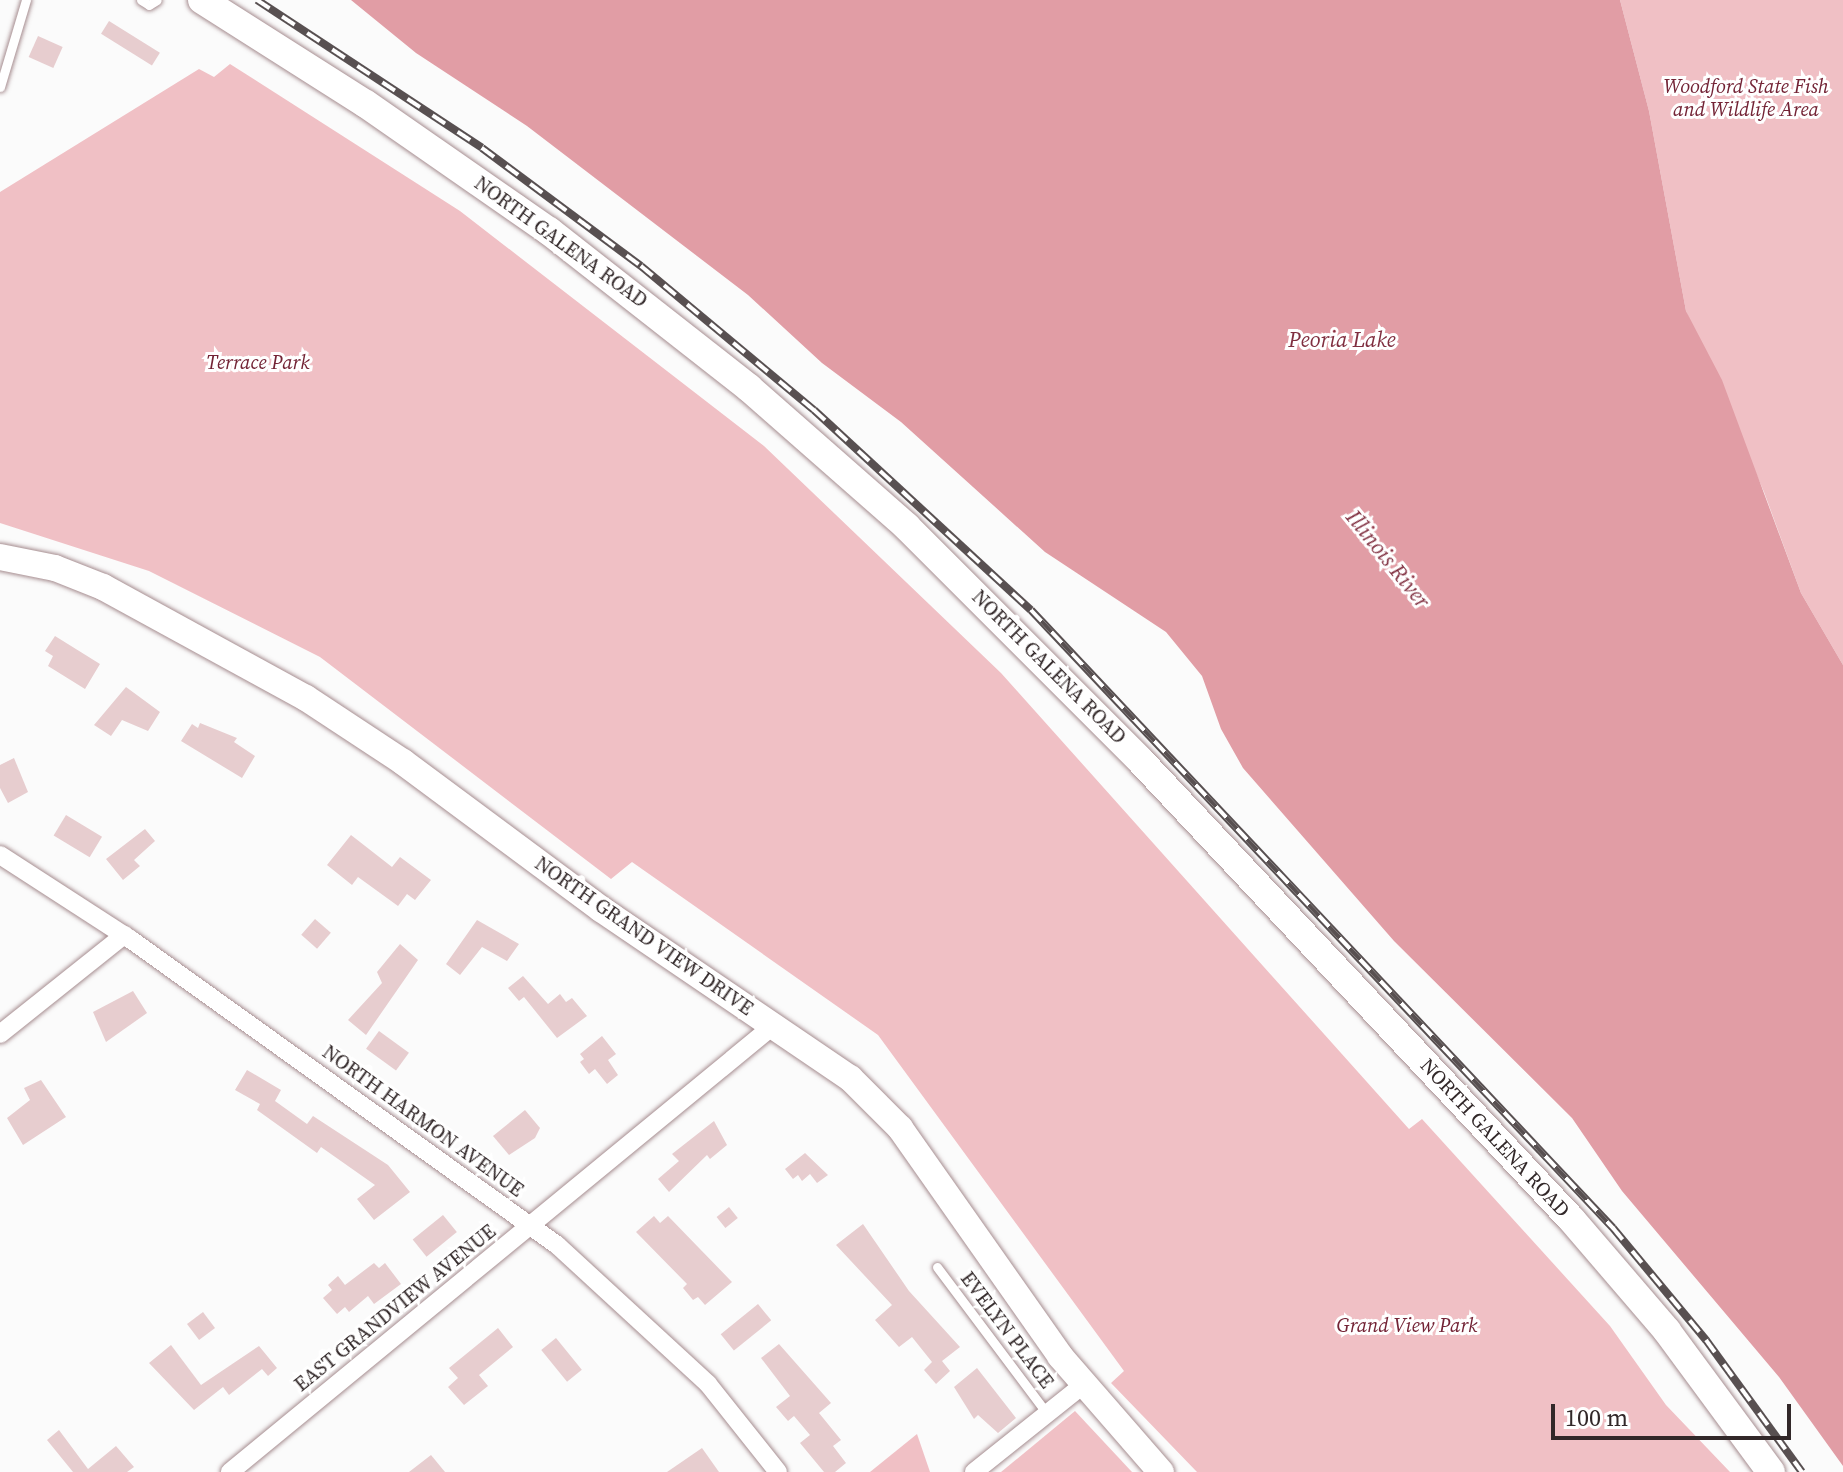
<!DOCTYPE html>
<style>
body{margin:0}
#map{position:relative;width:1843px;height:1472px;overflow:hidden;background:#fbfbfb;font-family:"Source Serif 4",serif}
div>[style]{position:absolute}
.green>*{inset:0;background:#f0c0c5}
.water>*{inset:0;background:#e19da5}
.building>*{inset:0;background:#e7cdcf;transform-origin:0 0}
.roads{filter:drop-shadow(0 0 2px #a68d90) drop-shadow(0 0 2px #a68d90)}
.lane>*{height:9px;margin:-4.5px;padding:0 4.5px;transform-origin:4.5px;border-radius:4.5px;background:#fff}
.street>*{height:18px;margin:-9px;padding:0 9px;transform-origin:9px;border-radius:9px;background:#fff}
.secondary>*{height:26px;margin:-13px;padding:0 13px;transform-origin:13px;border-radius:13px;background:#fff}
.primary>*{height:28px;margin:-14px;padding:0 14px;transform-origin:14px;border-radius:14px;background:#fff}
.rail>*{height:8px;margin-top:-4px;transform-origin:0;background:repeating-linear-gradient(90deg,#fff 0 15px,#585051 0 30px);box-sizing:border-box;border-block:2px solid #585051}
span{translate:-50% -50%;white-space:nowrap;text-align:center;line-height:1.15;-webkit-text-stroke:6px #fff;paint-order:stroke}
.park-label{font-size:20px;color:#732335;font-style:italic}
.street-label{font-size:20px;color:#322829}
.water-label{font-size:22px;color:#802f40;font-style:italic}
.scale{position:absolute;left:1551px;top:1404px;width:240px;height:36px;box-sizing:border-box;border:4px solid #322829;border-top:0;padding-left:10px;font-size:24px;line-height:28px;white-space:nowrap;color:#322829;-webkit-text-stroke:6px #fff;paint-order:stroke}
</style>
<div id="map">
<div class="green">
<div style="clip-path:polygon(1620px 0,1843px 0,1843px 665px,1801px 593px,1764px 492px,1686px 311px,1649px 111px)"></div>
<div style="clip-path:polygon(230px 64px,460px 211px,764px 446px,1001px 673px,1409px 1129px,1422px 1119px,1610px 1326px,1666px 1405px,1730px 1472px,1197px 1472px,1111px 1383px,1124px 1371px,878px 1035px,632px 862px,611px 879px,320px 657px,149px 571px,0 523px,0 192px,199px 69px,214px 77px)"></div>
<div style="clip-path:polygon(1075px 1411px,1132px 1472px,1001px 1472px)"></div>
<div style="clip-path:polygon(917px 1434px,930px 1472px,870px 1472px)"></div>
</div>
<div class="water">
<div style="clip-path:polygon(351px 0,1620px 0,1649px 111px,1686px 311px,1722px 380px,1801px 593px,1843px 665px,1843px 1466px,1779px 1377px,1622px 1191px,1572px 1118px,1394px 941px,1243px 768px,1221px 729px,1202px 676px,1166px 632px,1045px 552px,901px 422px,822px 363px,748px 295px,527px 126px,416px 53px)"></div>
</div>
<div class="building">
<div style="left:109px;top:21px;width:60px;height:15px;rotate:32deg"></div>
<div style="left:38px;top:36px;width:27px;height:23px;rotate:24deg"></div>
<div style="clip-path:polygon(55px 636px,100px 664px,85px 689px,48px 666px,53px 656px,45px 651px)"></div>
<div style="clip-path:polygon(126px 687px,160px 712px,148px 731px,122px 720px,111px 736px,94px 725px)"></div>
<div style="clip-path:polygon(200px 723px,237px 738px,234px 742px,255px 756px,242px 778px,181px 741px,192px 724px,198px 728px)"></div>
<div style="clip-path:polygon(14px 758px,28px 792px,8px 803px,0 788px,0 765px)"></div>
<div style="left:66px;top:815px;width:42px;height:24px;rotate:31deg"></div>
<div style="clip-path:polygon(145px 829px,155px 841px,134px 860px,140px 866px,123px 880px,106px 859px)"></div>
<div style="clip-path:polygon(351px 835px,392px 867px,400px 857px,431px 880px,415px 900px,407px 894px,398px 906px,358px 877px,352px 885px,327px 865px)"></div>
<div style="left:315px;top:919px;width:21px;height:21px;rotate:41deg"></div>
<div style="clip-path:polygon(477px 920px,519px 944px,507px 961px,482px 947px,460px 975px,446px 964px)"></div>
<div style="clip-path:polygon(400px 944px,418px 960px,366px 1035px,348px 1020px,382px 983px,377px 972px)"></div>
<div style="clip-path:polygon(523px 976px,548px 1004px,560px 994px,566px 1002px,572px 998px,587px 1016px,557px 1038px,524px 997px,519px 1001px,508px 988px)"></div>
<div style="clip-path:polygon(133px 991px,147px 1013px,106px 1042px,93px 1012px)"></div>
<div style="left:379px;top:1031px;width:37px;height:22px;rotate:36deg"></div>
<div style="clip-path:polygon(602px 1036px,616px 1054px,608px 1060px,618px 1075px,607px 1084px,595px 1069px,589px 1074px,580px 1062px,584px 1059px,580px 1054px)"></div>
<div style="clip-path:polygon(247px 1070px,281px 1090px,275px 1101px,307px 1124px,313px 1116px,388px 1165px,410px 1192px,374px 1220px,357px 1199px,375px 1185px,321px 1147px,317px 1153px,257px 1110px,260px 1104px,235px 1090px)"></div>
<div style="clip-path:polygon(41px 1080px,66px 1117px,23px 1145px,7px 1118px,30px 1100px,24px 1088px)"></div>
<div style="clip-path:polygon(525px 1110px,540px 1128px,535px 1138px,509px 1155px,493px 1136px)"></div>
<div style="clip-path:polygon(714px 1121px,727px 1145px,710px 1159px,707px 1155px,669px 1192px,658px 1179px,679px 1161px,672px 1154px)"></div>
<div style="clip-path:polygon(805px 1153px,828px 1175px,817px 1183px,810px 1174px,802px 1181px,798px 1175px,793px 1179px,785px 1169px)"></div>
<div style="left:729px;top:1207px;width:14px;height:16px;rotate:51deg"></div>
<div style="left:443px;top:1215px;width:22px;height:39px;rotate:51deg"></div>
<div style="clip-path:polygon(654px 1216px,660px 1223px,668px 1216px,732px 1282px,705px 1305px,698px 1297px,693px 1300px,683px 1288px,687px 1284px,636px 1232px)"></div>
<div style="clip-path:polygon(863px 1224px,909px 1291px,960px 1347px,942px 1361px,950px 1371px,936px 1384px,924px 1370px,932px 1362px,912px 1337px,899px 1347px,875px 1320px,892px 1305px,836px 1245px)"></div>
<div style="clip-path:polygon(374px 1263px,379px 1268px,385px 1263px,401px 1284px,374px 1304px,368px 1296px,349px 1312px,345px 1307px,337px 1314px,323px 1298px,332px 1290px,328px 1285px,338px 1276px,345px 1285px)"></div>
<div style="left:758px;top:1304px;width:21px;height:48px;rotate:51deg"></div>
<div style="left:203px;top:1312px;width:20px;height:20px;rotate:53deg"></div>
<div style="clip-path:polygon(498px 1328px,513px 1347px,479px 1375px,488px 1386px,464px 1405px,448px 1387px,458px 1378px,449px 1368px)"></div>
<div style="left:556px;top:1338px;width:41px;height:19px;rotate:51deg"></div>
<div style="clip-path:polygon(779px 1344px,831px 1403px,819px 1413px,841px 1440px,833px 1446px,846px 1463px,835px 1472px,824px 1472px,800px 1443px,810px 1435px,794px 1416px,788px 1421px,776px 1407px,790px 1396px,761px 1358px)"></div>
<div style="clip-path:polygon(171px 1345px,201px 1385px,259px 1346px,277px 1368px,268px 1376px,262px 1369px,229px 1395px,223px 1387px,194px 1410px,149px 1363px)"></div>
<div style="clip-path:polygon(977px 1368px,1016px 1418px,998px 1433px,978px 1415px,974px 1419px,954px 1387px)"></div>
<div style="clip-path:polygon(59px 1430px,88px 1469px,116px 1446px,134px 1467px,127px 1472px,73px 1472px,47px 1440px)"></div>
<div style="clip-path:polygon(702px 1448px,719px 1472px,667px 1472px)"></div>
<div style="clip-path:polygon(431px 1455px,445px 1472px,409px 1472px)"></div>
</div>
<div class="roads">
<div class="lane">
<div style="left:141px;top:0;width:9px;rotate:32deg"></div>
<div style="left:149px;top:5px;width:9px;rotate:-32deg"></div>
<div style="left:0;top:87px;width:91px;rotate:-73.4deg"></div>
<div style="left:937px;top:1267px;width:185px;rotate:53.1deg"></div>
</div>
<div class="street">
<div style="left:0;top:855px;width:155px;rotate:32.9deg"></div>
<div style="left:130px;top:939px;width:525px;rotate:35.63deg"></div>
<div style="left:557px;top:1245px;width:205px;rotate:42.6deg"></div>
<div style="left:708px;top:1384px;width:112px;rotate:51.5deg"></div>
<div style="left:0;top:1034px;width:159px;rotate:-38.6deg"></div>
<div style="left:230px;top:1472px;width:704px;rotate:-39.41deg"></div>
<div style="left:974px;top:1472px;width:139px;rotate:-38.6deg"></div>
</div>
<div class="secondary">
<div style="left:0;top:557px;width:56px;rotate:11.3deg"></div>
<div style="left:55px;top:568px;width:52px;rotate:21.6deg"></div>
<div style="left:103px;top:587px;width:231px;rotate:28.7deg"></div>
<div style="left:306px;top:698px;width:116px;rotate:33.4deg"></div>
<div style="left:403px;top:762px;width:247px;rotate:36.6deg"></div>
<div style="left:601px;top:909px;width:301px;rotate:34.2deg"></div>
<div style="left:850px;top:1078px;width:71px;rotate:45deg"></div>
<div style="left:900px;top:1128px;width:279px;rotate:54.9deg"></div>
<div style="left:1060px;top:1356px;width:154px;rotate:49deg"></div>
</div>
<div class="primary">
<div style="left:202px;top:0;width:194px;rotate:32.4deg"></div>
<div style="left:366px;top:104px;width:223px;rotate:34.8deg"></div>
<div style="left:549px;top:231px;width:254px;rotate:38.1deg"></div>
<div style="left:749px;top:388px;width:210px;rotate:41.3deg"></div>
<div style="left:907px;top:527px;width:327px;rotate:45deg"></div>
<div style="left:1138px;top:758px;width:634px;rotate:46.79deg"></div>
<div style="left:1572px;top:1220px;width:146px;rotate:49.4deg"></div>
<div style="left:1667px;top:1331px;width:175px;rotate:53.6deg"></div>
</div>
</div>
<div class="rail">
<div style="left:257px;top:0;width:269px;rotate:33.3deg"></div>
<div style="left:482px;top:148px;width:198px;rotate:36.6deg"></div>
<div style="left:641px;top:266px;width:225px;rotate:39.8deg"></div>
<div style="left:814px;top:410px;width:295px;rotate:42.7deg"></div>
<div style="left:1031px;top:610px;width:849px;rotate:46.72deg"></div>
<div style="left:1613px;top:1228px;width:146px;rotate:50.3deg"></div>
<div style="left:1706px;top:1340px;width:163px;rotate:54deg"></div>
</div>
<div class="park-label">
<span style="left:1746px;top:98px">Woodford State Fish<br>and Wildlife Area</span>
<span style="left:258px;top:362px">Terrace Park</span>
<span style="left:1407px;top:1325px">Grand View Park</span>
</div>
<div class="street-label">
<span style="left:561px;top:242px;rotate:36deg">NORTH GALENA ROAD</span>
<span style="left:1049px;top:667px;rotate:45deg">NORTH GALENA ROAD</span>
<span style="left:644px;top:936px;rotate:35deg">NORTH GRAND VIEW DRIVE</span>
<span style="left:423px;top:1121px;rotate:36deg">NORTH HARMON AVENUE</span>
<span style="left:1495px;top:1138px;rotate:47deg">NORTH GALENA ROAD</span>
<span style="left:395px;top:1308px;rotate:-39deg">EAST GRANDVIEW AVENUE</span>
<span style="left:1007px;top:1330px;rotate:53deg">EVELYN PLACE</span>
</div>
<div class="water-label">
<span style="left:1342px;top:340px">Peoria Lake</span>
<span style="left:1388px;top:559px;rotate:51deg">Illinois River</span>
</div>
<div class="scale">100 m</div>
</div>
